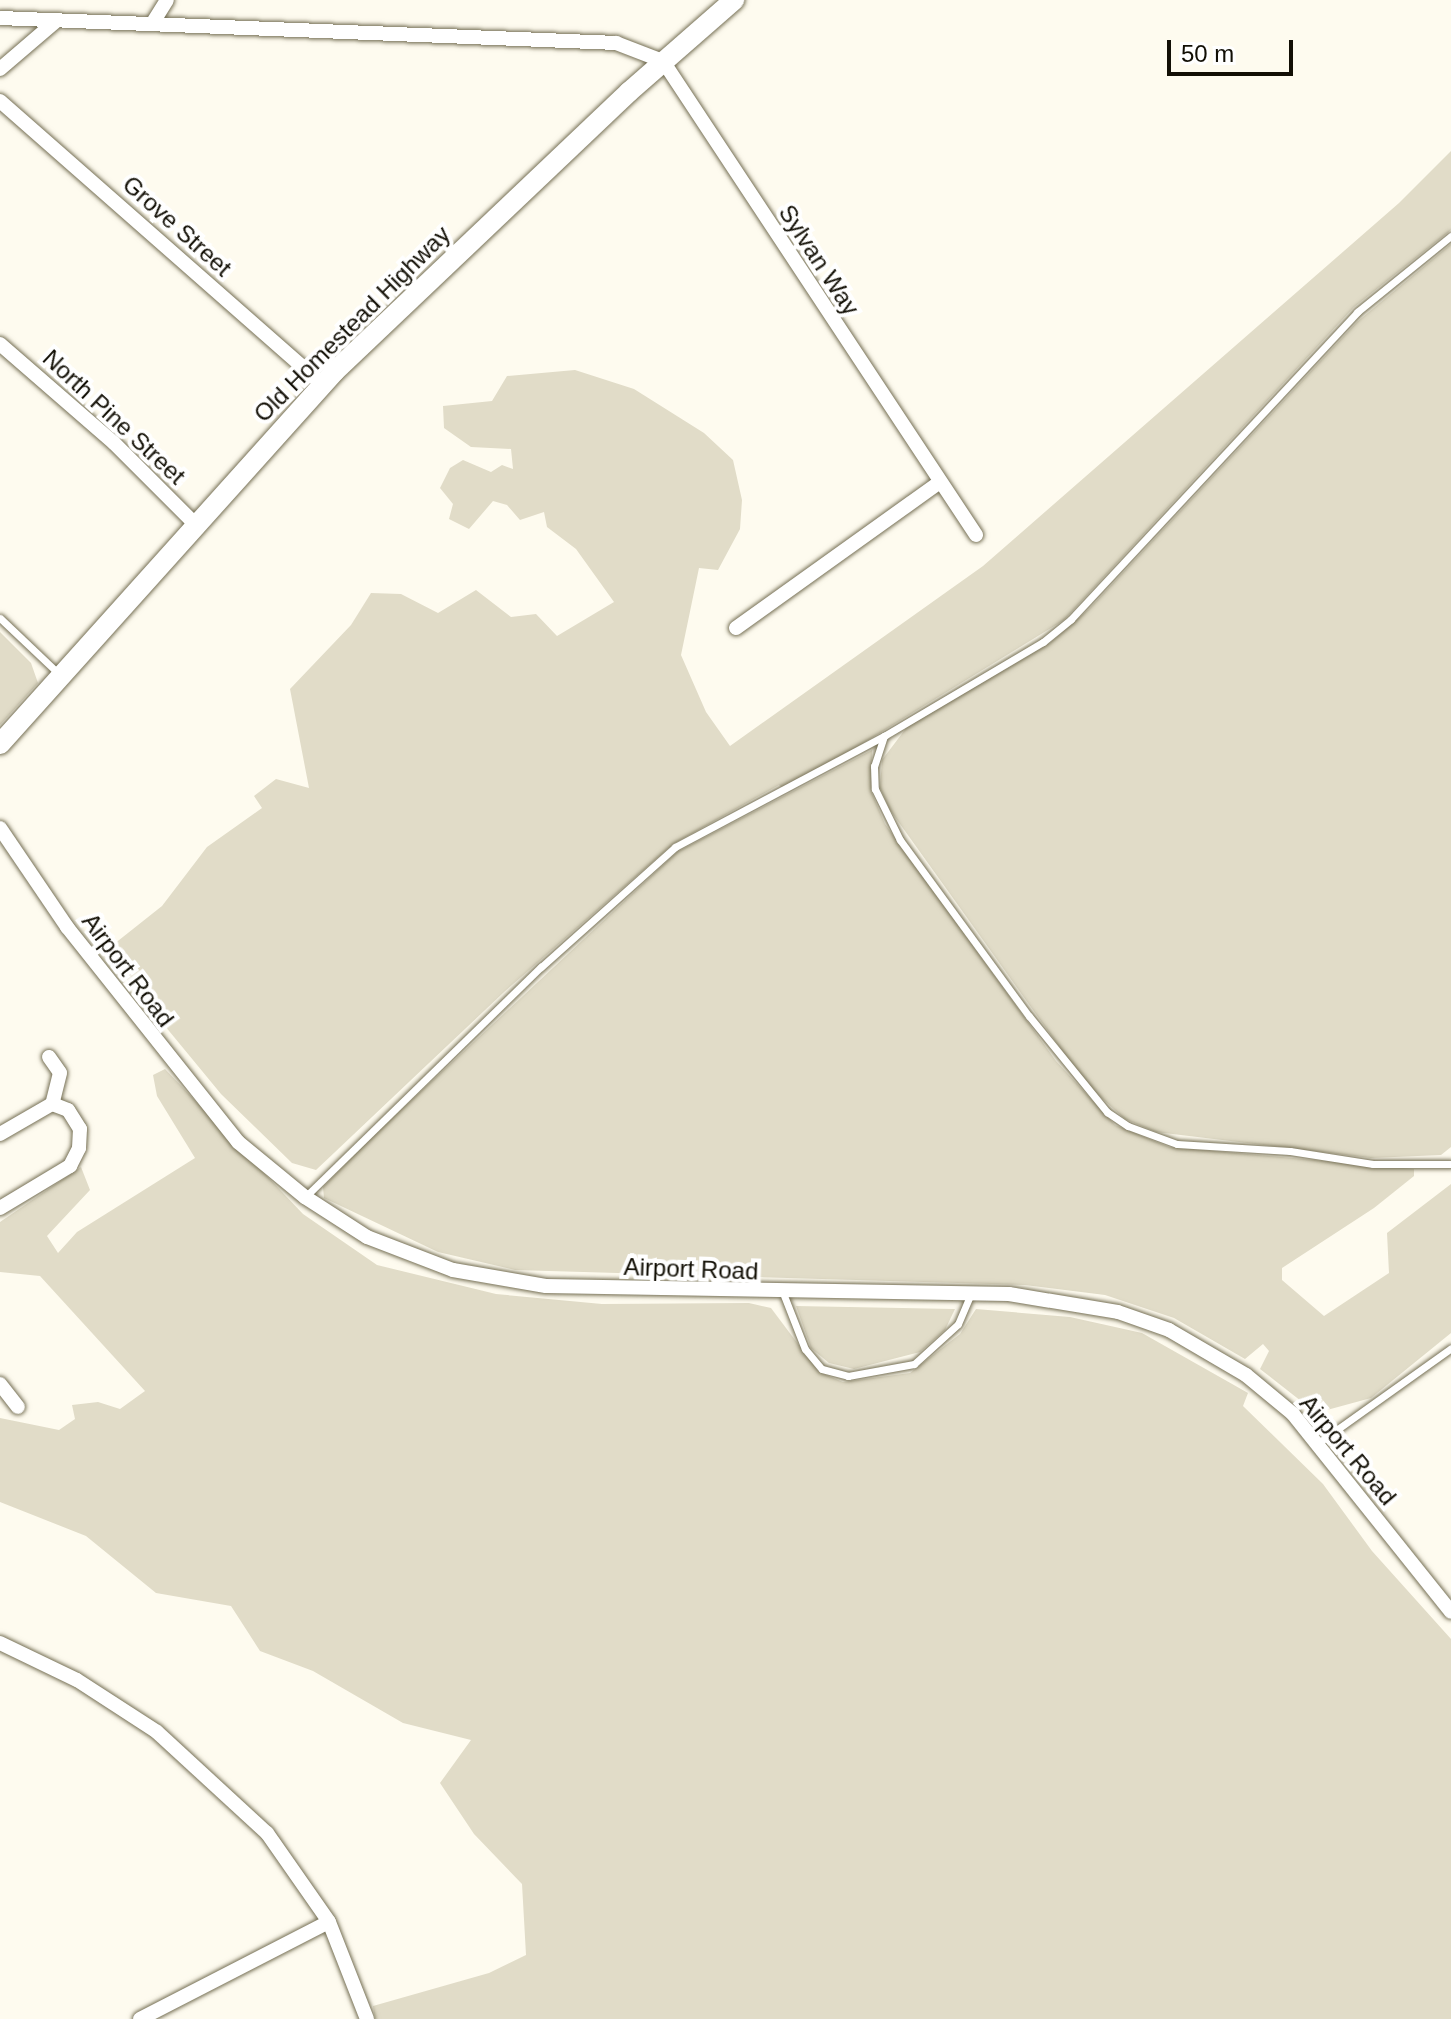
<!DOCTYPE html>
<style>
body{margin:0}
#map{position:relative;width:1451px;height:2019px;overflow:hidden;background:#fefbef;font-family:Helvetica,sans-serif}
div>[style]{position:absolute}
.green>*{inset:0;background:#e1dcc8}
.roads{filter:drop-shadow(0 0 2px #756f54) drop-shadow(0 0 2px #756f54)}
.service>*{height:7px;margin:-3.5px;padding:0 3.5px;transform-origin:3.5px;border-radius:3.5px;background:#fff}
.minor>*{height:14px;margin:-7px;padding:0 7px;transform-origin:7px;border-radius:7px;background:#fff}
.secondary>*{height:20px;margin:-10px;padding:0 10px;transform-origin:10px;border-radius:10px;background:#fff}
span{translate:-50% -50%;white-space:nowrap;text-align:center;line-height:1.15;-webkit-text-stroke:8px #fff;paint-order:stroke}
.street-label{font-size:24px;color:#120f05}
.scale{position:absolute;left:1167px;top:40px;width:126px;height:36px;box-sizing:border-box;border:4px solid #120f05;border-top:0;padding-left:10px;font-size:24px;line-height:28px;white-space:nowrap;color:#120f05;-webkit-text-stroke:6px #fff;paint-order:stroke}
</style>
<div id="map">
<div class="green">
<div style="clip-path:polygon(1451px 151px,1451px 230px,1354px 307px,1064px 620px,785px 791px,779px 785px,673px 844px,503px 993px,316px 1170px,292px 1163px,221px 1094px,104px 952px,162px 906px,207px 847px,262px 808px,254px 796px,276px 779px,309px 788px,290px 689px,351px 625px,371px 593px,401px 594px,438px 613px,476px 590px,511px 617px,536px 614px,557px 636px,614px 602px,576px 549px,547px 527px,544px 512px,520px 520px,507px 505px,493px 501px,469px 529px,449px 519px,453px 504px,440px 488px,450px 468px,463px 460px,491px 472px,502px 465px,513px 469px,511px 449px,471px 447px,444px 428px,443px 406px,492px 401px,507px 376px,575px 370px,634px 389px,704px 433px,733px 460px,742px 500px,740px 529px,718px 570px,699px 568px,681px 655px,706px 712px,730px 746px,983px 566px,1399px 203px)"></div>
<div style="clip-path:polygon(1451px 244px,1451px 1147px,1441px 1155px,1371px 1158px,1156px 1132px,1125px 1119px,1086px 1084px,890px 810px,880px 788px,882px 760px,907px 727px,1050px 643px,1089px 609px,1357px 322px)"></div>
<div style="clip-path:polygon(0 632px,31px 663px,38px 683px,0 725px)"></div>
<div style="clip-path:polygon(872px 750px,871px 791px,885px 824px,1056px 1061px,1115px 1125px,1169px 1147px,1414px 1169px,1414px 1176px,1374px 1208px,1282px 1268px,1282px 1280px,1324px 1316px,1389px 1273px,1387px 1233px,1451px 1184px,1451px 1333px,1371px 1398px,1327px 1410px,1301px 1401px,1260px 1369px,1269px 1351px,1263px 1344px,1245px 1359px,1174px 1318px,1105px 1295px,1025px 1285px,515px 1270px,438px 1252px,324px 1198px,323px 1187px,371px 1138px,677px 852px)"></div>
<div style="clip-path:polygon(165px 1069px,303px 1214px,377px 1265px,496px 1294px,602px 1304px,749px 1303px,771px 1308px,819px 1372px,843px 1382px,910px 1373px,960px 1334px,976px 1309px,1070px 1317px,1142px 1333px,1248px 1393px,1243px 1406px,1323px 1484px,1372px 1551px,1451px 1639px,1451px 2019px,375px 2019px,373px 2006px,489px 1973px,526px 1955px,522px 1884px,474px 1834px,440px 1783px,471px 1740px,403px 1723px,313px 1671px,260px 1651px,231px 1606px,156px 1593px,86px 1536px,0 1502px,0 1418px,59px 1430px,75px 1419px,72px 1405px,98px 1402px,120px 1409px,145px 1391px,40px 1276px,0 1272px,0 1222px,81px 1167px,90px 1190px,47px 1236px,58px 1253px,77px 1232px,195px 1158px,157px 1096px,153px 1075px)"></div>
<div style="clip-path:polygon(796px 1306px,955px 1309px,945px 1330px,920px 1352px,854px 1369px,829px 1363px,811px 1348px)"></div>
</div>
<div class="roads">
<div class="service">
<div style="left:0;top:618px;width:80px;rotate:43.5deg"></div>
<div style="left:884px;top:736px;width:32px;rotate:108deg"></div>
<div style="left:874px;top:766px;width:23px;rotate:88deg"></div>
<div style="left:875px;top:789px;width:57px;rotate:63.9deg"></div>
<div style="left:900px;top:840px;width:218px;rotate:53.8deg"></div>
<div style="left:1029px;top:1016px;width:124px;rotate:50.9deg"></div>
<div style="left:1107px;top:1112px;width:25px;rotate:34deg"></div>
<div style="left:1128px;top:1126px;width:52px;rotate:20.2deg"></div>
<div style="left:1177px;top:1144px;width:113px;rotate:3.5deg"></div>
<div style="left:1290px;top:1151px;width:84px;rotate:8.9deg"></div>
<div style="left:1373px;top:1164px;width:78px"></div>
<div style="left:305px;top:1197px;width:330px;rotate:-44.3deg"></div>
<div style="left:541px;top:967px;width:180px;rotate:-41.8deg"></div>
<div style="left:675px;top:847px;width:237px;rotate:-28deg"></div>
<div style="left:884px;top:736px;width:185px;rotate:-30.6deg"></div>
<div style="left:1043px;top:642px;width:36px;rotate:-39deg"></div>
<div style="left:1071px;top:619px;width:420px;rotate:-47deg"></div>
<div style="left:1357px;top:312px;width:121px;rotate:-39deg"></div>
<div style="left:783px;top:1293px;width:60px;rotate:68.6deg"></div>
<div style="left:805px;top:1349px;width:26px;rotate:50deg"></div>
<div style="left:822px;top:1369px;width:27px;rotate:15deg"></div>
<div style="left:848px;top:1376px;width:67px;rotate:-10.3deg"></div>
<div style="left:914px;top:1364px;width:59px;rotate:-42.3deg"></div>
<div style="left:958px;top:1324px;width:33px;rotate:-67deg"></div>
<div style="left:1318px;top:1443px;width:163px;rotate:-35.5deg"></div>
</div>
<div class="minor">
<div style="left:0;top:18px;width:617px;rotate:2.32deg"></div>
<div style="left:616px;top:43px;width:50px;rotate:21deg"></div>
<div style="left:663px;top:61px;width:568px;rotate:56.56deg"></div>
<div style="left:152px;top:24px;width:28px;rotate:-58deg"></div>
<div style="left:0;top:69px;width:74px;rotate:-40.6deg"></div>
<div style="left:0;top:101px;width:429px;rotate:41.3deg"></div>
<div style="left:0;top:344px;width:151px;rotate:41deg"></div>
<div style="left:114px;top:443px;width:116px;rotate:45deg"></div>
<div style="left:736px;top:628px;width:251px;rotate:-35.6deg"></div>
<div style="left:0;top:828px;width:120px;rotate:55.9deg"></div>
<div style="left:67px;top:927px;width:275px;rotate:51.5deg"></div>
<div style="left:238px;top:1142px;width:87px;rotate:39.4deg"></div>
<div style="left:305px;top:1197px;width:74px;rotate:32.8deg"></div>
<div style="left:367px;top:1237px;width:92px;rotate:21deg"></div>
<div style="left:453px;top:1270px;width:94px;rotate:9.8deg"></div>
<div style="left:546px;top:1286px;width:463px;rotate:1deg"></div>
<div style="left:1009px;top:1294px;width:110px;rotate:9.4deg"></div>
<div style="left:1118px;top:1312px;width:54px;rotate:19.4deg"></div>
<div style="left:1169px;top:1330px;width:89px;rotate:30.3deg"></div>
<div style="left:1246px;top:1375px;width:61px;rotate:39.7deg"></div>
<div style="left:1293px;top:1414px;width:253px;rotate:51.4deg"></div>
<div style="left:49px;top:1057px;width:19px;rotate:55deg"></div>
<div style="left:60px;top:1073px;width:32px;rotate:104deg"></div>
<div style="left:0;top:1134px;width:60px;rotate:-30deg"></div>
<div style="left:0;top:1208px;width:82px;rotate:-31deg"></div>
<div style="left:70px;top:1166px;width:20px;rotate:-63deg"></div>
<div style="left:79px;top:1148px;width:19px;rotate:-87deg"></div>
<div style="left:80px;top:1129px;width:22px;rotate:-122deg"></div>
<div style="left:68px;top:1110px;width:17px;rotate:-159deg"></div>
<div style="left:0;top:1384px;width:29px;rotate:52deg"></div>
<div style="left:0;top:1643px;width:85px;rotate:25.7deg"></div>
<div style="left:77px;top:1680px;width:95px;rotate:33deg"></div>
<div style="left:157px;top:1732px;width:149px;rotate:42.6deg"></div>
<div style="left:267px;top:1833px;width:108px;rotate:55.1deg"></div>
<div style="left:329px;top:1922px;width:104px;rotate:68.6deg"></div>
<div style="left:140px;top:2019px;width:212px;rotate:-27.2deg"></div>
</div>
<div class="secondary">
<div style="left:0;top:744px;width:501px;rotate:-48.07deg"></div>
<div style="left:335px;top:371px;width:405px;rotate:-43.5deg"></div>
<div style="left:629px;top:92px;width:140px;rotate:-41.2deg"></div>
</div>
</div>
<div class="street-label">
<span style="left:177px;top:226px;rotate:42deg">Grove Street</span>
<span style="left:819px;top:260px;rotate:57deg">Sylvan Way</span>
<span style="left:352px;top:324px;rotate:-45deg">Old Homestead Highway</span>
<span style="left:114px;top:417px;rotate:43deg">North Pine Street</span>
<span style="left:128px;top:970px;rotate:53deg">Airport Road</span>
<span style="left:691px;top:1269px;rotate:2deg">Airport Road</span>
<span style="left:1348px;top:1450px;rotate:50deg">Airport Road</span>
</div>
<div class="scale">50 m</div>
</div>
